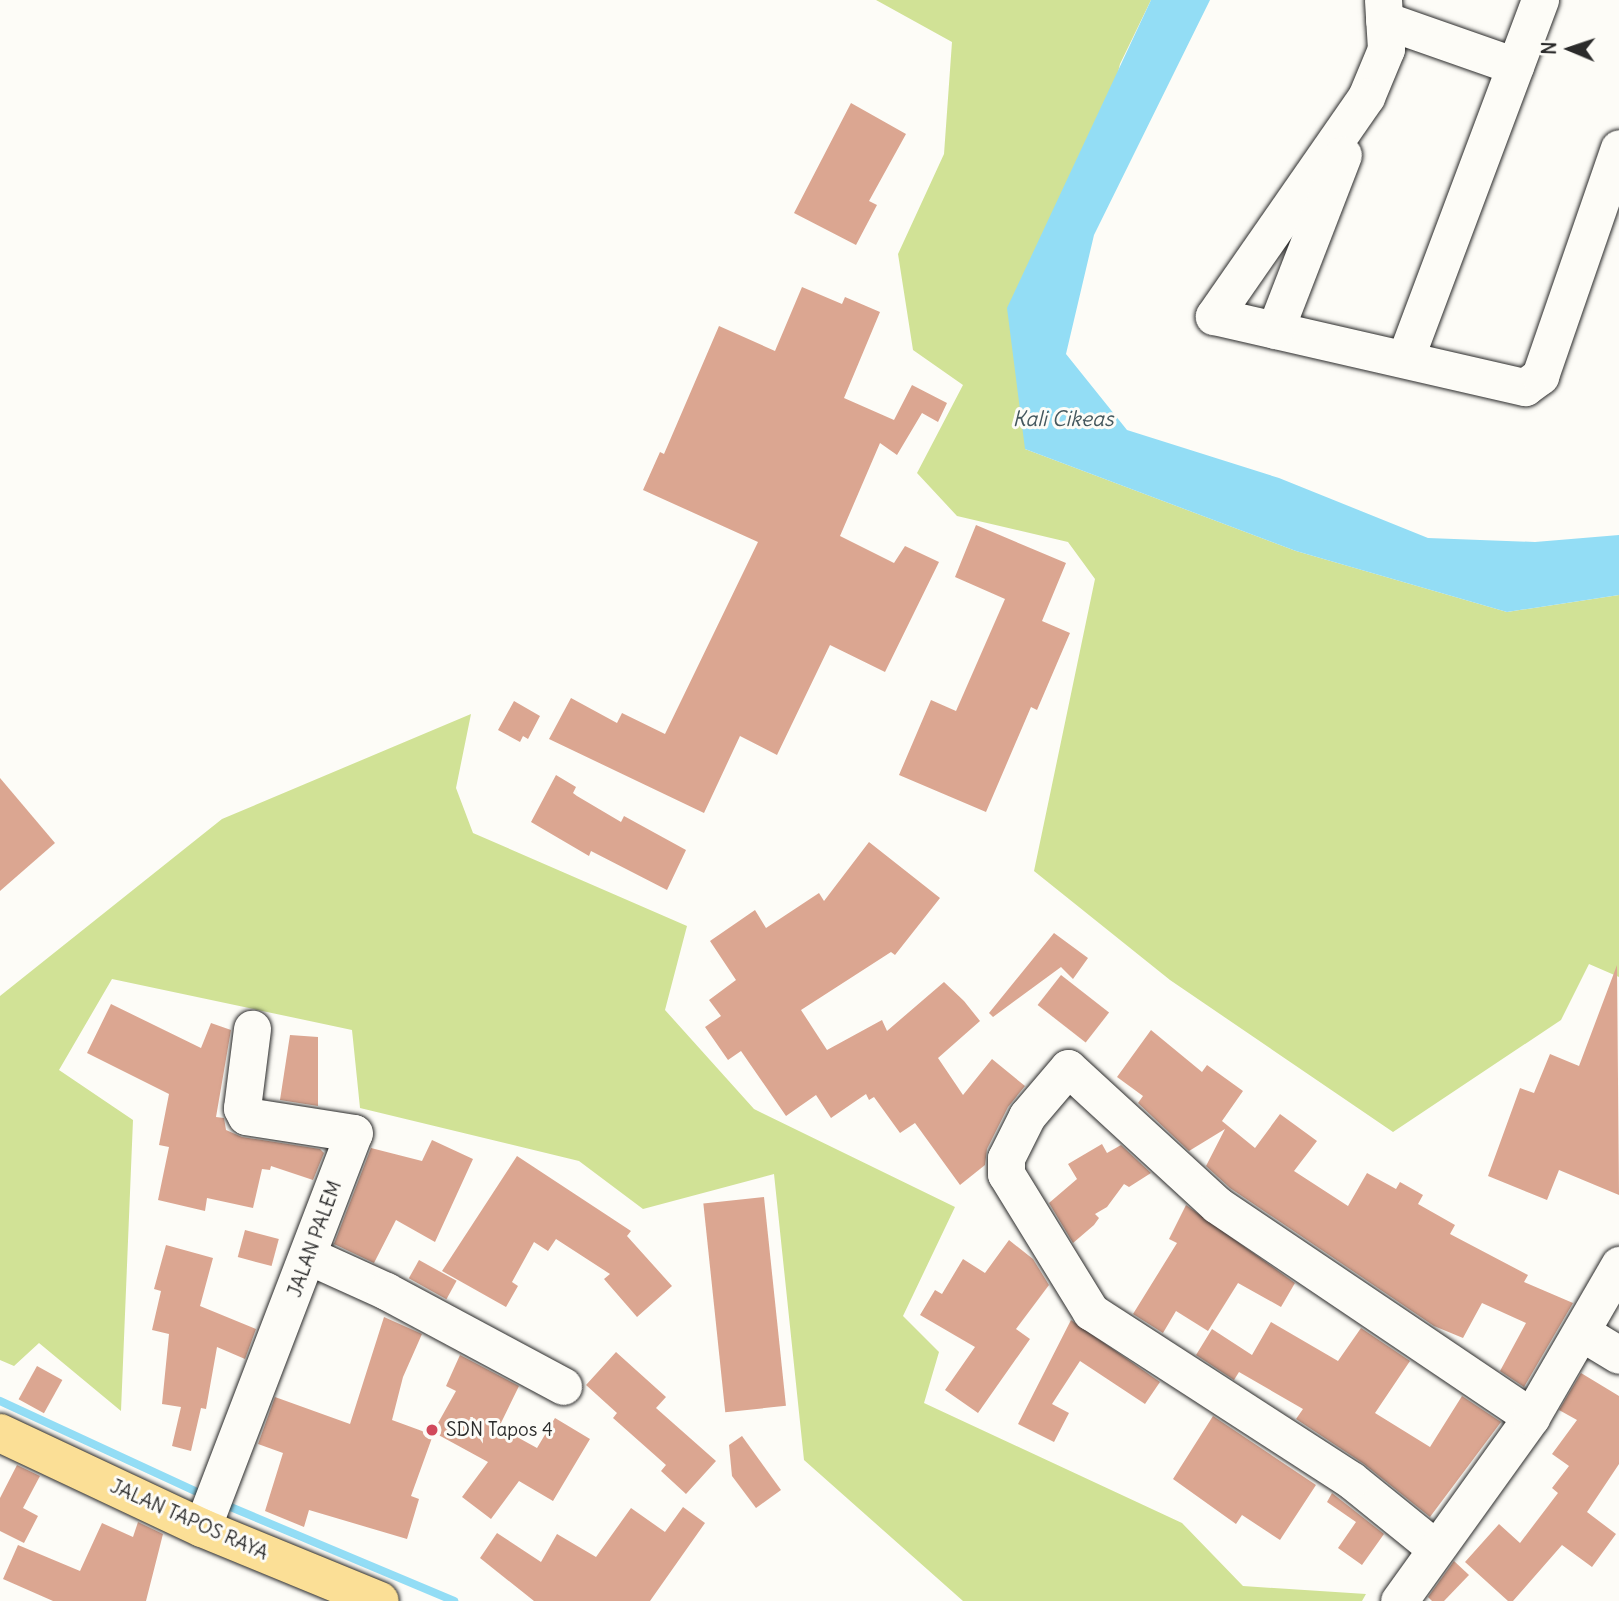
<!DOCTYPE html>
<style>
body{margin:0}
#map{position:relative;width:1619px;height:1601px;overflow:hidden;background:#fdfcf7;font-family:Delius,sans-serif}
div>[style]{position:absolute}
.green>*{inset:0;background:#d1e296}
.water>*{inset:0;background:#93ddf5}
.stream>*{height:8px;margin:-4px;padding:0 4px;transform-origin:4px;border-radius:4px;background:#93ddf5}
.building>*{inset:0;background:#dba691;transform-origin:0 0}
.roads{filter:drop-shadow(0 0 2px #2b2b2b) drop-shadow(0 0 2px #2b2b2b)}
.minor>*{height:37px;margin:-18.5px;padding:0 18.5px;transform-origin:18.5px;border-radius:18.5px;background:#fdfcf7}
.major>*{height:38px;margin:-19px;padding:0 19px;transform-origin:19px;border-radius:19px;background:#fbdf96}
.dots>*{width:19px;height:19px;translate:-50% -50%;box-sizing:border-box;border:4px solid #fdfcf7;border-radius:50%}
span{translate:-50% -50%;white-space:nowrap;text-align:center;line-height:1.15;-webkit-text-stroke:6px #fdfcf7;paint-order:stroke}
.street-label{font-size:19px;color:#2b2b2b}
.poi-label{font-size:19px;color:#2b2b2b}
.left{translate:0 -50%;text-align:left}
.water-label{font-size:21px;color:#45585e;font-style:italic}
.north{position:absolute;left:1535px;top:14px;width:70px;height:70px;-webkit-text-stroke:5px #fdfcf7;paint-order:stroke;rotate:272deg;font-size:19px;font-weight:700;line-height:28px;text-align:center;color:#2b2b2b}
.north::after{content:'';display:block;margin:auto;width:24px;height:32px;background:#2b2b2b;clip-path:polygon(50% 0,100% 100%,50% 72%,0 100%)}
</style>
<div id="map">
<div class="green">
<div style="clip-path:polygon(876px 0,1151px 0,1120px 64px,1025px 449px,1296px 551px,1507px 612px,1619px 595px,1619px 977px,1589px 964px,1561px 1020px,1393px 1132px,1170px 980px,1034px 871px,1095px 579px,1068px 542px,957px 516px,917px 473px,963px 385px,913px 350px,898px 254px,944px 154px,952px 42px)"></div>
<div style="clip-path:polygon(471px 714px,456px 788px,473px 833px,687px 926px,665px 1010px,754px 1109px,955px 1207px,903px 1316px,939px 1352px,924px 1403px,1182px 1523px,1243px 1586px,1366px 1594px,1362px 1601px,963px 1601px,804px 1460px,774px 1174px,643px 1209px,579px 1161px,360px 1108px,352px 1030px,112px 979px,59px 1070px,133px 1120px,121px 1411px,39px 1343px,14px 1366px,0 1360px,0 996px,222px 819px)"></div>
</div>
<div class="water">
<div style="clip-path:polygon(1151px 0,1210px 0,1094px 235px,1066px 354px,1127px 430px,1279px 478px,1428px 538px,1535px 542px,1619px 535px,1619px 595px,1507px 612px,1296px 551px,1025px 449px,1007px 308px)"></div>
</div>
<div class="stream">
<div style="left:0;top:1401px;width:227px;rotate:24.8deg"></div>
<div style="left:221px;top:1503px;width:253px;rotate:22.8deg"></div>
</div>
<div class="building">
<div style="clip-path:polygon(851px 103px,906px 134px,869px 201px,877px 205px,856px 245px,794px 213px)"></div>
<div style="clip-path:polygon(802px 287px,842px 304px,845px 297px,880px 312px,844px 398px,894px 420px,912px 385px,947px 403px,938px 422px,922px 413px,897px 455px,880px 443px,840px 536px,894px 563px,905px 546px,939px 562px,885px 672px,830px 645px,777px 755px,740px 736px,704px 813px,549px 739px,571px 698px,617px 723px,622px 713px,665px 734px,758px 542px,643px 490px,660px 452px,664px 454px,719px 326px,775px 351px)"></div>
<div style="clip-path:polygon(976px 525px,1066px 563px,1042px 621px,1070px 633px,1037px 710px,1031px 707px,986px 812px,899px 775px,931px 700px,956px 711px,1005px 599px,955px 577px)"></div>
<div style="clip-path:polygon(514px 701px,540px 716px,528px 739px,523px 736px,520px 742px,498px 730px)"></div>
<div style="clip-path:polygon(556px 775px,576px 787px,573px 793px,577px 796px,621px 822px,624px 816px,686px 850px,667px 890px,591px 851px,589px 856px,531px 822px)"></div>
<div style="clip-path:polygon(0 778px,55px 843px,0 891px)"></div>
<div style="clip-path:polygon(869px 842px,940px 898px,895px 955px,891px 952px,801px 1010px,827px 1050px,882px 1020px,887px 1031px,944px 982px,964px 1001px,980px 1021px,938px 1058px,963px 1095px,992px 1059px,1025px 1086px,1008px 1107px,987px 1149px,985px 1165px,960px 1185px,915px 1123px,900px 1133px,874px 1097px,869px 1100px,866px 1094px,831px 1118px,816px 1095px,786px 1116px,741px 1051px,728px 1060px,705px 1027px,721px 1016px,709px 1000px,736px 980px,710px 941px,755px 910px,766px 928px,819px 893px,824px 901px)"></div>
<div style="clip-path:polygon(1054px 933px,1088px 958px,1073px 979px,1061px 967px,993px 1017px,989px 1013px)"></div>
<div style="clip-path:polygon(1617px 965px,1619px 1195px,1559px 1170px,1547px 1200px,1488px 1176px,1520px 1088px,1534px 1093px,1550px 1054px,1579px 1066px)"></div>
<div style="left:1061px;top:975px;width:61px;height:38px;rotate:38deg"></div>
<div style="clip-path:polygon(111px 1004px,201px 1048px,211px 1023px,231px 1030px,216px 1117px,224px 1118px,226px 1130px,242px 1137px,320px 1149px,324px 1153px,313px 1180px,271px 1166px,270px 1170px,262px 1169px,253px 1208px,207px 1198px,205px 1211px,158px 1200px,169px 1147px,159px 1145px,169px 1094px,87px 1053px)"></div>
<div style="clip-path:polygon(1151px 1030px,1202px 1072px,1207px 1065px,1243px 1091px,1222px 1121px,1255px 1148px,1280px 1114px,1317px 1141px,1294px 1171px,1348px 1206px,1367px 1173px,1396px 1189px,1400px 1182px,1423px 1195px,1418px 1204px,1455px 1225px,1450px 1234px,1528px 1275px,1524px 1282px,1573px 1303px,1524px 1387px,1500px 1371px,1526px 1323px,1482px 1303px,1463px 1338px,1434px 1326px,1230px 1188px,1206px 1166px,1225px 1129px,1189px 1151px,1138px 1103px,1143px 1096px,1117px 1077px)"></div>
<div style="clip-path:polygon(290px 1035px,318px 1037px,318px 1106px,280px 1100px)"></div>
<div style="clip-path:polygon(432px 1140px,473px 1159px,435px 1242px,396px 1220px,374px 1263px,334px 1244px,371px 1148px,422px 1161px)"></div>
<div style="clip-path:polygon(1102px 1144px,1107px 1153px,1121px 1145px,1151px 1173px,1129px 1187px,1124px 1184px,1107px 1207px,1095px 1214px,1099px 1218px,1094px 1225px,1073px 1243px,1049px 1203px,1077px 1179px,1068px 1164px)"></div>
<div style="clip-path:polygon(517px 1156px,631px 1231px,627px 1236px,672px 1286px,637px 1317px,604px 1279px,610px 1274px,556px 1239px,548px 1251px,534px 1242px,512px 1282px,518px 1286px,506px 1307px,442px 1271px)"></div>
<div style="left:764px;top:1197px;width:210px;height:61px;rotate:84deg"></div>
<div style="clip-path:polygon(1186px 1205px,1295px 1283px,1281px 1307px,1238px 1283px,1208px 1331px,1176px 1311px,1163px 1333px,1133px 1314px,1177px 1243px,1169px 1239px)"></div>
<div style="left:245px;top:1230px;width:35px;height:28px;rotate:15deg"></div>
<div style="clip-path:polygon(1009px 1240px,1033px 1259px,1049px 1285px,1016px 1329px,1030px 1339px,978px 1413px,945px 1390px,975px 1347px,920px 1315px,935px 1290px,942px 1294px,963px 1259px,985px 1273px)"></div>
<div style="clip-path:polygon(166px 1245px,213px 1258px,200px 1306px,256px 1329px,245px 1359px,217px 1347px,206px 1409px,201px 1408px,191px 1451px,172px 1446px,181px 1407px,162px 1404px,169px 1334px,152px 1330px,161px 1291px,154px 1289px)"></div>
<div style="left:419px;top:1260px;width:43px;height:21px;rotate:29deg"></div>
<div style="clip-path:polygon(384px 1317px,422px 1334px,403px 1377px,392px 1420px,433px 1435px,411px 1496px,419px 1499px,407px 1539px,309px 1510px,304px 1527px,265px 1511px,283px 1453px,258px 1444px,275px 1397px,350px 1424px)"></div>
<div style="clip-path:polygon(1071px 1320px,1160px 1382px,1145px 1404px,1080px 1361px,1052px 1404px,1069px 1413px,1054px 1442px,1018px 1424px)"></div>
<div style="clip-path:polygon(1271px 1322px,1338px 1361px,1361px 1328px,1410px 1361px,1375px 1413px,1430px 1447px,1462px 1396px,1501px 1422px,1430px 1517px,1364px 1464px,1296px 1419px,1303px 1409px,1239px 1372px,1234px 1380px,1196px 1355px,1212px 1329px,1252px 1355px)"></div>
<div style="clip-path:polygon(616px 1352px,666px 1397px,656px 1408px,716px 1461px,686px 1494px,661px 1471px,666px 1465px,613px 1418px,617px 1413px,586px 1385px)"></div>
<div style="clip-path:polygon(460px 1355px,519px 1386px,499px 1427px,537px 1448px,555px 1418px,590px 1439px,553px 1501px,519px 1481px,491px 1519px,462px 1497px,488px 1462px,433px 1432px,456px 1391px,446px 1386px)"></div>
<div style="left:37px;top:1366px;width:29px;height:38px;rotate:29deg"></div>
<div style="clip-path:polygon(1581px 1373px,1619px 1396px,1619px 1464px,1587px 1512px,1616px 1534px,1592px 1567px,1562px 1545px,1513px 1601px,1508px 1601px,1465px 1562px,1499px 1524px,1520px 1543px,1558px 1493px,1552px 1488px,1569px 1466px,1552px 1454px,1577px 1420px,1559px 1410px)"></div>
<div style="clip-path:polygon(1213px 1416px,1316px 1485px,1280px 1540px,1242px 1515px,1236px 1524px,1173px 1479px)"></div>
<div style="clip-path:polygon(742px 1436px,781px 1490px,756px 1508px,732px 1476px,729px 1445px)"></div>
<div style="clip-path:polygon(17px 1465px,40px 1476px,23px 1508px,38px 1516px,24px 1543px,0 1531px,0 1498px)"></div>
<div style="clip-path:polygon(1332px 1493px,1384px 1534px,1362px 1565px,1338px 1548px,1356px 1522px,1327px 1502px)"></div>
<div style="clip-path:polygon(683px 1507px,705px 1523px,650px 1601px,534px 1601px,480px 1558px,497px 1533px,541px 1562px,557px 1534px,596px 1557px,631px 1508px,665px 1532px)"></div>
<div style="clip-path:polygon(138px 1522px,163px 1534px,146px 1601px,53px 1601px,3px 1579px,18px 1545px,80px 1571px,102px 1523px,133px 1537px)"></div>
<div style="clip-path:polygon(1454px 1561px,1469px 1575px,1444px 1601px,1432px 1601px,1428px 1597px)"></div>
</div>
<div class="roads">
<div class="minor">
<div style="left:1383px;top:0;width:49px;rotate:86.5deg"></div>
<div style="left:1386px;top:49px;width:52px;rotate:112.6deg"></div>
<div style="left:1366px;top:97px;width:267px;rotate:124.8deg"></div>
<div style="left:1214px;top:316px;width:319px;rotate:12.9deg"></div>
<div style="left:1525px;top:387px;width:19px;rotate:-36deg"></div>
<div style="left:1540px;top:376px;width:241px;rotate:-70.9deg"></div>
<div style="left:1384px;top:20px;width:139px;rotate:19.3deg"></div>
<div style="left:1275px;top:330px;width:188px;rotate:-68.8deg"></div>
<div style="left:1405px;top:359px;width:384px;rotate:-69.4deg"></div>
<div style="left:309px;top:1256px;width:85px;rotate:24.4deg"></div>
<div style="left:386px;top:1291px;width:201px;rotate:28.2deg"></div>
<div style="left:1581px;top:1332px;width:44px;rotate:31.2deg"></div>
<div style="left:202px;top:1528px;width:423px;rotate:-69deg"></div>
<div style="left:354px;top:1133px;width:109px;rotate:-171.1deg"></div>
<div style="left:246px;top:1116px;width:9px;rotate:-117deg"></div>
<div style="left:242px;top:1108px;width:80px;rotate:-82.8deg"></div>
<div style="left:1435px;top:1548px;width:108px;rotate:-141deg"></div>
<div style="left:1351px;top:1480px;width:310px;rotate:-147.1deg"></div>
<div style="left:1091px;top:1312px;width:162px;rotate:-121.6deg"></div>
<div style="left:1006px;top:1174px;width:16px;rotate:-90deg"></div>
<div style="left:1006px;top:1158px;width:47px;rotate:-63.4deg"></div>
<div style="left:1027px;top:1116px;width:63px;rotate:-49.5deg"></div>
<div style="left:1068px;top:1068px;width:202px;rotate:42.6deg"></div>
<div style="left:1217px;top:1205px;width:379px;rotate:34deg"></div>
<div style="left:1399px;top:1601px;width:226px;rotate:-54.3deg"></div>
<div style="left:1531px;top:1417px;width:176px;rotate:-59.9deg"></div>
</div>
<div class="major">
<div style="left:0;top:1433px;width:223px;rotate:25.2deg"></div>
<div style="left:202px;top:1528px;width:192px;rotate:22.3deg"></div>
</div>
</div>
<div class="dots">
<div style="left:432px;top:1430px;background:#d1495b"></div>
</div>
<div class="street-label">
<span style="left:315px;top:1239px;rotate:-70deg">JALAN PALEM</span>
<span style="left:189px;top:1520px;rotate:24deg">JALAN TAPOS RAYA</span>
</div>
<div class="poi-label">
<span class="left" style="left:446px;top:1430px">SDN Tapos 4</span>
</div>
<div class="water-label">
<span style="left:1063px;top:419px">Kali Cikeas</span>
</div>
<div class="north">N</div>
</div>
